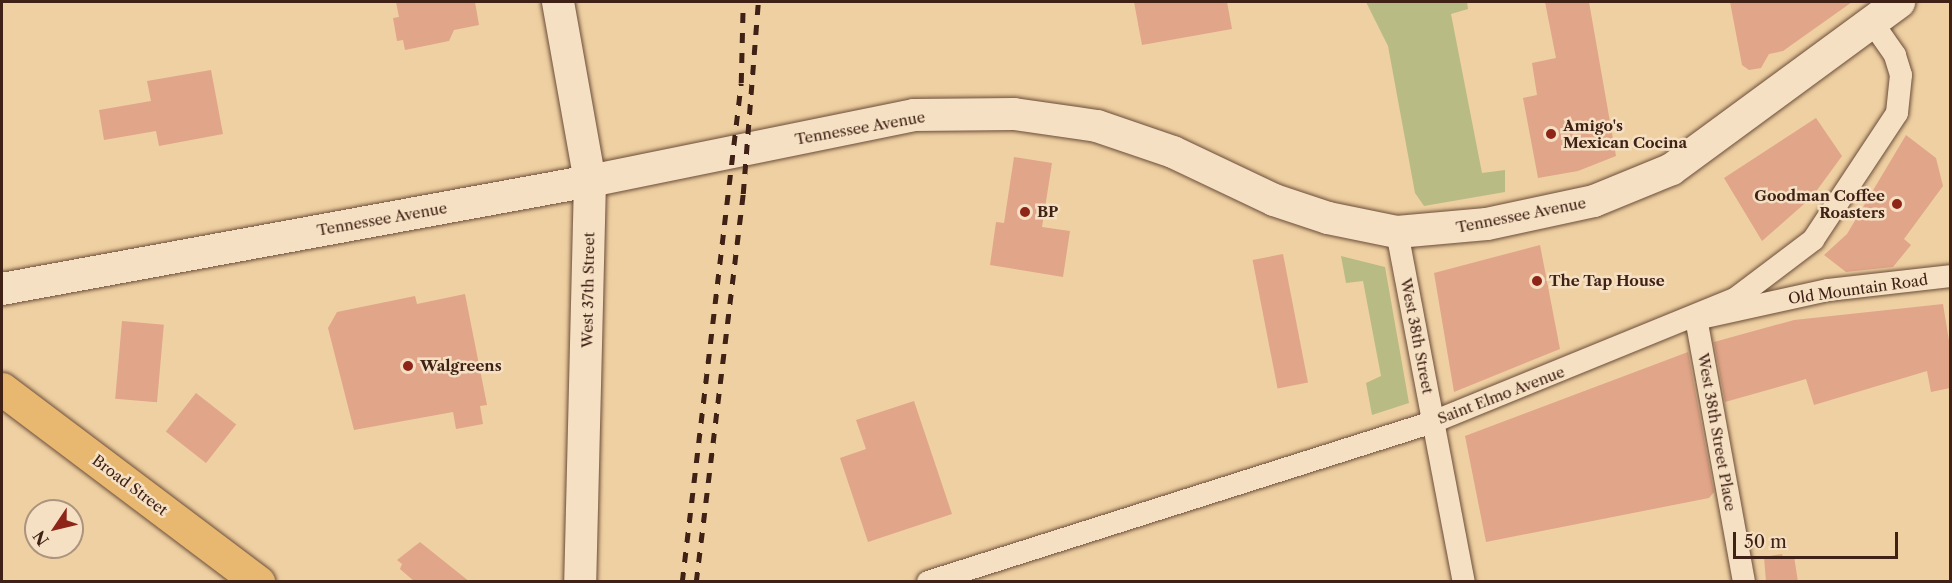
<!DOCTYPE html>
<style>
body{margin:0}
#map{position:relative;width:1952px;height:583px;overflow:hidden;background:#efd0a2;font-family:"Libre Caslon Text",serif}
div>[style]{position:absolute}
.green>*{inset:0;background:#b9bb85}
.building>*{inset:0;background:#e1a589;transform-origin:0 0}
.roads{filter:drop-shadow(0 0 2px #6b4d39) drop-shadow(0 0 2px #6b4d39)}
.street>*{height:22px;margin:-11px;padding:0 11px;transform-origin:11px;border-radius:11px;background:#f5e0c3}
.secondary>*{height:32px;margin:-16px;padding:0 16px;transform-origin:16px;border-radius:16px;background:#f5e0c3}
.primary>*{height:33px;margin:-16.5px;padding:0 16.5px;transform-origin:16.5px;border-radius:16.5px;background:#e8b871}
.rail>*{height:4.5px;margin-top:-2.25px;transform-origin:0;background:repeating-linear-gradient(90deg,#3f2116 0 10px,transparent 0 20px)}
.dots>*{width:16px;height:16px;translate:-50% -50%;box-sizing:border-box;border:3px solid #f5e0c3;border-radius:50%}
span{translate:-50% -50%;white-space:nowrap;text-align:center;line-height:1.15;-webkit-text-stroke:5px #f5e0c3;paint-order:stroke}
.poi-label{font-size:15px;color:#3f2116;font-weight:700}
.left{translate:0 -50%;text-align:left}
.right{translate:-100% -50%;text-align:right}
.street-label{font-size:15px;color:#3f2116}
.frame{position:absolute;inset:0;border:3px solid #3f2116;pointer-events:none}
.north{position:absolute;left:24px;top:499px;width:60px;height:60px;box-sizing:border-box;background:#f5e0c3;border:2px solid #ac947e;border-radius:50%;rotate:235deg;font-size:16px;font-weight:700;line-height:24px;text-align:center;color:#3f2116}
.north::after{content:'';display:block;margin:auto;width:21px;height:27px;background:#8f2418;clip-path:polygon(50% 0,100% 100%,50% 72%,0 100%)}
.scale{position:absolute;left:1733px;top:532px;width:165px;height:27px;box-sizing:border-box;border:3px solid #3f2116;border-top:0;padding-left:8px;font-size:18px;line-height:21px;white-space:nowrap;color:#3f2116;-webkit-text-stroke:4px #f5e0c3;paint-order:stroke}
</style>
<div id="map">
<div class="green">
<div style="clip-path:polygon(1366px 2px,1467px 2px,1468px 9px,1451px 14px,1482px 173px,1505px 170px,1505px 192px,1424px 206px,1415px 193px,1388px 46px)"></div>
<div style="clip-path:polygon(1341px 256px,1385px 267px,1409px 403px,1372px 415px,1366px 383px,1381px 376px,1363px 281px,1346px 283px)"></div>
</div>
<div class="building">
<div style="clip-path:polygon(396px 2px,475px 2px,479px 25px,454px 30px,449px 41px,405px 50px,403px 40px,397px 41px,393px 18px,399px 17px)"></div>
<div style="clip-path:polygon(1134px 2px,1227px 2px,1232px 29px,1142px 45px)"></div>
<div style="clip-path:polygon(1545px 2px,1589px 2px,1616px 156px,1578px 171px,1538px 178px,1523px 98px,1537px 95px,1532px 63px,1556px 58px)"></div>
<div style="clip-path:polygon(1730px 2px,1852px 2px,1783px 51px,1769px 54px,1761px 68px,1749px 70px,1742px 65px)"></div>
<div style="clip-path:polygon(211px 70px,223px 134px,159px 146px,156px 131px,104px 140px,99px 110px,151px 101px,147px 81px)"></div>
<div style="clip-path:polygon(1816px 118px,1842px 156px,1812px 197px,1762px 241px,1724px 178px)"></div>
<div style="clip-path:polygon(1906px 135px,1936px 158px,1943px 186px,1904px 239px,1911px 245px,1893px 267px,1846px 272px,1824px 255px,1847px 234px)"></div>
<div style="clip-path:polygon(1014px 157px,1052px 163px,1042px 227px,1070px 231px,1063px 277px,990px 265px,996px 222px,1004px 223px)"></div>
<div style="clip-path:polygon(1540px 245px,1560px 349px,1454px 392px,1434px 273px)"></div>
<div style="left:1283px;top:254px;width:131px;height:31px;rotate:79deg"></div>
<div style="clip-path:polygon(465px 294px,487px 405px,480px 406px,483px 424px,456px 429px,453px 412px,354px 430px,328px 328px,337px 312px,415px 296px,417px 304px)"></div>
<div style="clip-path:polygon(1943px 304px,1950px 347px,1950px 388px,1931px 392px,1927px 371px,1814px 405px,1806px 379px,1725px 402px,1714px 342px,1794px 320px)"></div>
<div style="left:122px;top:321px;width:42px;height:78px;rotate:5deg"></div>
<div style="clip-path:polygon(1688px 352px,1714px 492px,1709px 498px,1486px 542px,1465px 436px)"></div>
<div style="left:196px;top:393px;width:51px;height:49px;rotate:38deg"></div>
<div style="clip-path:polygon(914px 401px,952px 514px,868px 542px,840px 458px,866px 449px,856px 420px)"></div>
<div style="clip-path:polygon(420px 542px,470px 582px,415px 582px,400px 569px,402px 564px,397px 560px)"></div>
<div style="clip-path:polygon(1782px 554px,1783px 558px,1794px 556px,1798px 582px,1766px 582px,1764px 557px)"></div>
</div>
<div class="roads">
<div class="street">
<div style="left:1397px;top:232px;width:356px;rotate:79.2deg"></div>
<div style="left:928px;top:582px;width:530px;rotate:-17.58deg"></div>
<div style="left:1433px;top:422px;width:326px;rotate:-22.2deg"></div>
<div style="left:1735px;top:299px;width:98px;rotate:-37.1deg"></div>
<div style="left:1813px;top:240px;width:152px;rotate:-56.5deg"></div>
<div style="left:1897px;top:113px;width:38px;rotate:-84deg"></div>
<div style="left:1901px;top:75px;width:21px;rotate:-107deg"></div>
<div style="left:1895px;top:55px;width:40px;rotate:-124.9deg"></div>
<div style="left:1744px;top:582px;width:267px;rotate:-100.3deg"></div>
<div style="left:1696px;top:319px;width:135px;rotate:-12.4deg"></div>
<div style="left:1828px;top:290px;width:123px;rotate:-6.5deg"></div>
</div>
<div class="secondary">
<div style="left:558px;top:2px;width:182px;rotate:79.9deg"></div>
<div style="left:590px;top:181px;width:401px;rotate:91.4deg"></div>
<div style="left:2px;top:289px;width:598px;rotate:-10.41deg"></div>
<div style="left:590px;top:181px;width:331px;rotate:-11.5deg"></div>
<div style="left:914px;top:115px;width:100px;rotate:-0.6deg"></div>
<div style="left:1014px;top:114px;width:84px;rotate:8.2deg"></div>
<div style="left:1097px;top:126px;width:80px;rotate:18.9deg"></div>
<div style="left:1173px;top:152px;width:112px;rotate:25.4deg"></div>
<div style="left:1274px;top:200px;width:57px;rotate:18.4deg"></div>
<div style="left:1328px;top:218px;width:70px;rotate:11.5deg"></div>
<div style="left:1397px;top:232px;width:90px;rotate:-5.1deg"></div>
<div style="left:1487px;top:224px;width:109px;rotate:-12.1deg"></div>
<div style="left:1594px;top:201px;width:84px;rotate:-22.3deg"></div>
<div style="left:1672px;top:169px;width:282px;rotate:-36.3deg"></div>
</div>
<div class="primary">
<div style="left:2px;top:389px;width:321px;rotate:37deg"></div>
</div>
</div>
<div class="rail">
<div style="left:682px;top:582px;width:502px;rotate:-83.26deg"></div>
<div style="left:741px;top:83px;width:81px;rotate:-88.6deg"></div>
<div style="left:696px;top:582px;width:391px;rotate:-83.1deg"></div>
<div style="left:743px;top:194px;width:193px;rotate:-85.5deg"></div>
</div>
<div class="dots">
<div style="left:1551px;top:134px;background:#8f2418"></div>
<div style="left:1897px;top:204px;background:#8f2418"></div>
<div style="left:1025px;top:212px;background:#8f2418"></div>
<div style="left:1537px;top:281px;background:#8f2418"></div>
<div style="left:408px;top:366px;background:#8f2418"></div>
</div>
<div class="poi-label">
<span class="left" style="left:1563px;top:134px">Amigo's<br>Mexican Cocina</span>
<span class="right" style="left:1885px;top:204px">Goodman Coffee<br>Roasters</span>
<span class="left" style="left:1037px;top:212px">BP</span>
<span class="left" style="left:1549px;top:281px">The Tap House</span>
<span class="left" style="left:420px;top:366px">Walgreens</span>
</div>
<div class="street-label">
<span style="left:860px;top:128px;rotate:-10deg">Tennessee Avenue</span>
<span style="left:1521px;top:215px;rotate:-11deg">Tennessee Avenue</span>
<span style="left:382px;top:219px;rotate:-10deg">Tennessee Avenue</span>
<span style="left:1858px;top:289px;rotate:-8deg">Old Mountain Road</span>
<span style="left:588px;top:290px;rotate:-89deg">West 37th Street</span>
<span style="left:1417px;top:336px;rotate:79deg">West 38th Street</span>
<span style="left:1501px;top:395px;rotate:-21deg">Saint Elmo Avenue</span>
<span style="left:1717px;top:432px;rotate:80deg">West 38th Street Place</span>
<span style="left:130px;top:485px;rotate:37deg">Broad Street</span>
</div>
<div class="frame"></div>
<div class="north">N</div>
<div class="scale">50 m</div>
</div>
